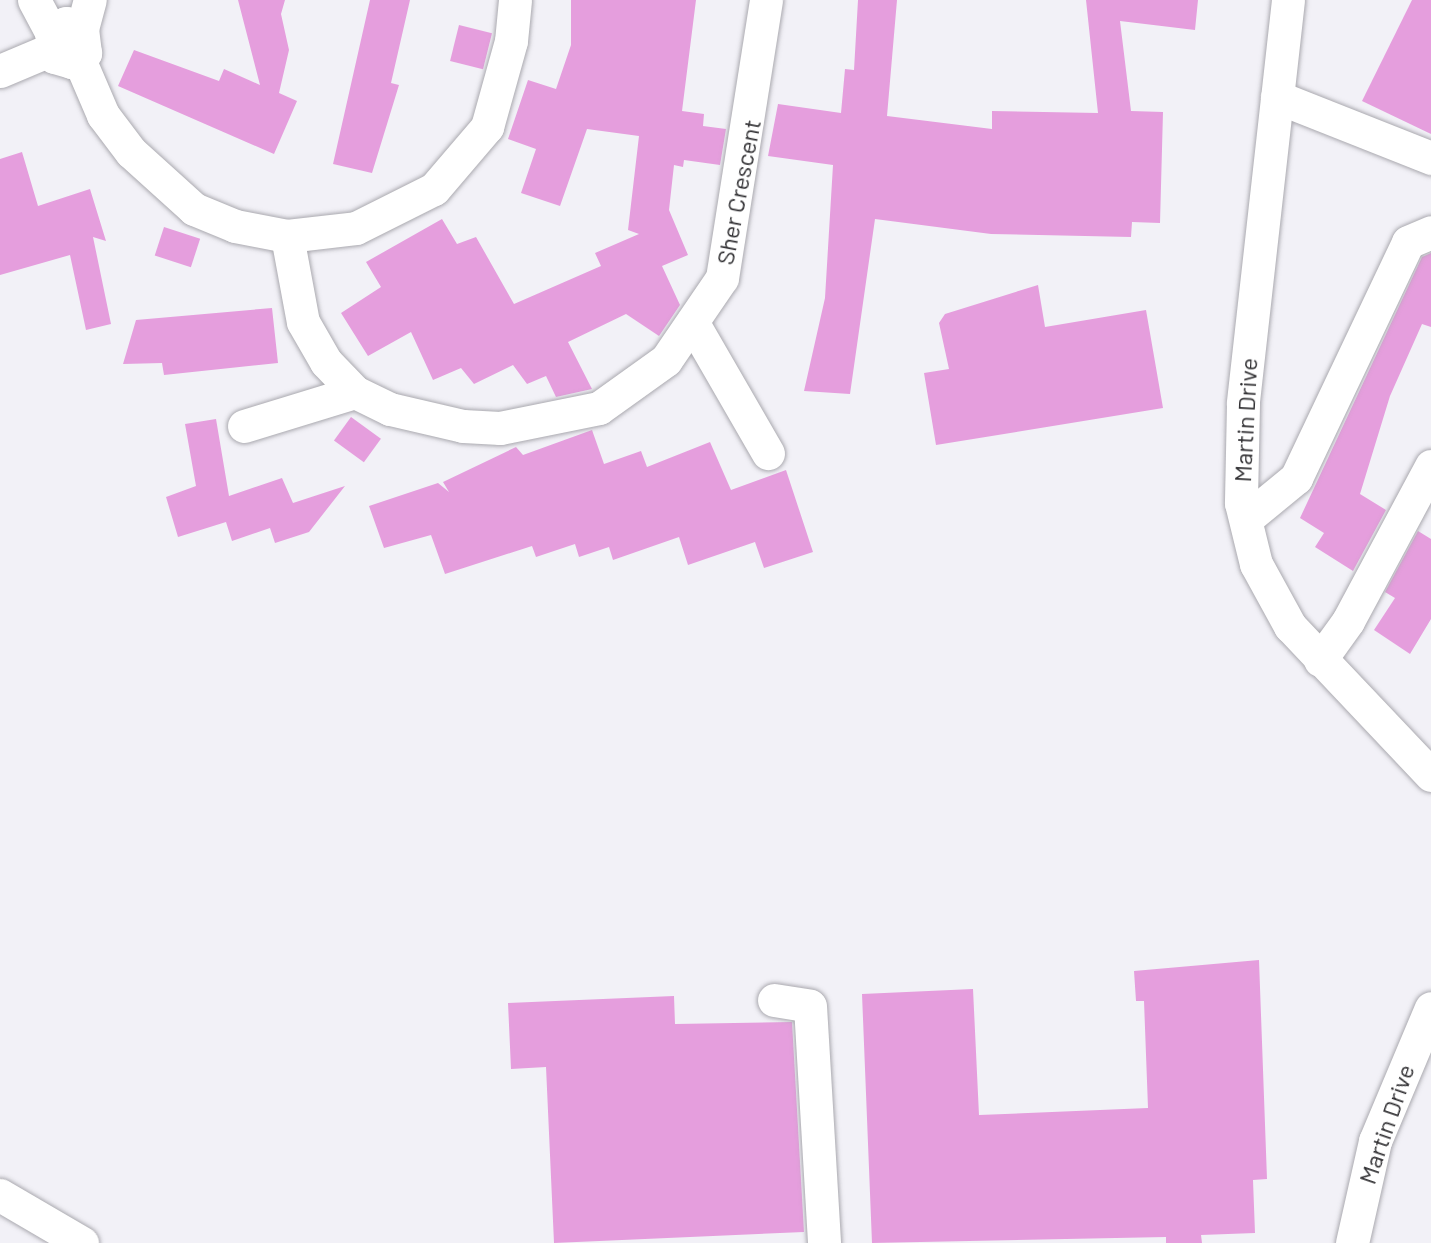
<!DOCTYPE html>
<style>
body{margin:0}
#map{position:relative;width:1431px;height:1243px;overflow:hidden;background:#f2f1f7;font-family:Barlow,sans-serif}
div>[style]{position:absolute}
.building>*{inset:0;background:#e59edd;transform-origin:0 0}
.roads{filter:drop-shadow(0 0 2px #aaa9af) drop-shadow(0 0 2px #aaa9af)}
.minor>*{height:33px;margin:-16.5px;padding:0 16.5px;transform-origin:16.5px;border-radius:16.5px;background:#fff}
span{translate:-50% -50%;white-space:nowrap;text-align:center;line-height:1.15;-webkit-text-stroke:5px #fff;paint-order:stroke}
.street-label{font-size:24px;color:#2f2e31}
</style>
<div id="map">
<div class="building">
<div style="clip-path:polygon(238px 0,285px 0,281px 14px,289px 50px,279px 93px,297px 101px,274px 154px,118px 86px,134px 50px,219px 81px,224px 69px,260px 85px)"></div>
<div style="clip-path:polygon(370px 0,410px 0,391px 83px,399px 85px,372px 173px,333px 164px)"></div>
<div style="clip-path:polygon(571px 0,696px 0,682px 111px,704px 114px,703px 126px,726px 129px,720px 165px,684px 160px,683px 167px,674px 165px,669px 210px,688px 255px,662px 266px,680px 305px,659px 336px,626px 314px,568px 342px,592px 389px,556px 397px,546px 376px,527px 384px,513px 365px,474px 384px,461px 368px,433px 380px,411px 332px,368px 356px,341px 313px,381px 287px,366px 262px,442px 219px,457px 244px,476px 237px,514px 304px,601px 266px,595px 253px,639px 234px,628px 230px,639px 136px,587px 129px,560px 206px,521px 193px,536px 149px,508px 139px,528px 80px,556px 89px,571px 45px)"></div>
<div style="clip-path:polygon(858px 0,897px 0,887px 116px,992px 129px,992px 111px,1098px 113px,1086px 0,1198px 0,1195px 30px,1120px 21px,1131px 111px,1163px 112px,1160px 223px,1132px 222px,1131px 237px,991px 234px,875px 219px,850px 394px,804px 391px,825px 298px,833px 165px,768px 156px,778px 104px,841px 113px,845px 69px,854px 70px)"></div>
<div style="clip-path:polygon(1412px 0,1431px 0,1431px 134px,1362px 101px)"></div>
<div style="left:459px;top:25px;width:34px;height:37px;rotate:14deg"></div>
<div style="clip-path:polygon(22px 152px,38px 206px,90px 189px,106px 241px,93px 237px,111px 324px,86px 330px,70px 255px,0 275px,0 159px)"></div>
<div style="left:164px;top:227px;width:38px;height:30px;rotate:18deg"></div>
<div style="clip-path:polygon(1431px 253px,1431px 327px,1422px 324px,1390px 396px,1360px 494px,1386px 510px,1353px 571px,1315px 547px,1324px 533px,1300px 518px,1422px 257px)"></div>
<div style="clip-path:polygon(1038px 285px,1045px 327px,1146px 310px,1163px 408px,936px 445px,924px 373px,949px 369px,939px 323px,945px 314px)"></div>
<div style="clip-path:polygon(272px 308px,278px 363px,164px 375px,162px 363px,123px 364px,136px 320px)"></div>
<div style="left:351px;top:417px;width:37px;height:29px;rotate:36deg"></div>
<div style="clip-path:polygon(216px 419px,229px 496px,282px 478px,293px 503px,345px 486px,309px 532px,275px 543px,270px 528px,232px 541px,226px 522px,178px 537px,166px 497px,196px 486px,185px 424px)"></div>
<div style="clip-path:polygon(592px 430px,604px 464px,641px 451px,647px 467px,710px 442px,731px 490px,786px 470px,813px 552px,764px 568px,755px 542px,688px 565px,679px 537px,613px 560px,609px 547px,579px 557px,575px 544px,536px 557px,532px 546px,445px 574px,431px 535px,384px 548px,369px 506px,438px 483px,449px 492px,443px 482px,516px 447px,523px 455px)"></div>
<div style="clip-path:polygon(1418px 531px,1431px 539px,1431px 619px,1410px 654px,1374px 630px,1395px 598px,1385px 592px)"></div>
<div style="clip-path:polygon(1259px 960px,1267px 1179px,1253px 1180px,1255px 1233px,1201px 1235px,1202px 1243px,1166px 1243px,1166px 1237px,872px 1243px,862px 994px,973px 989px,979px 1115px,1148px 1108px,1144px 1001px,1136px 1001px,1134px 971px)"></div>
<div style="clip-path:polygon(674px 996px,675px 1024px,792px 1022px,804px 1232px,554px 1243px,546px 1067px,511px 1069px,508px 1003px)"></div>
</div>
<div class="roads">
<div class="minor">
<div style="left:34px;top:0;width:36px;rotate:62deg"></div>
<div style="left:1288px;top:0;width:406px;rotate:96.4deg"></div>
<div style="left:1243px;top:404px;width:99px;rotate:91.2deg"></div>
<div style="left:1241px;top:503px;width:63px;rotate:76.2deg"></div>
<div style="left:1256px;top:564px;width:71px;rotate:61.3deg"></div>
<div style="left:1290px;top:626px;width:205px;rotate:46.6deg"></div>
<div style="left:82px;top:29px;width:17px;rotate:-159deg"></div>
<div style="left:66px;top:23px;width:17px;rotate:149deg"></div>
<div style="left:51px;top:32px;width:25px;rotate:83deg"></div>
<div style="left:54px;top:57px;width:18px;rotate:16deg"></div>
<div style="left:71px;top:62px;width:17px;rotate:-33deg"></div>
<div style="left:85px;top:53px;width:24px;rotate:-97deg"></div>
<div style="left:82px;top:29px;width:30px;rotate:-75deg"></div>
<div style="left:79px;top:59px;width:61px;rotate:66.8deg"></div>
<div style="left:103px;top:115px;width:46px;rotate:52.9deg"></div>
<div style="left:131px;top:152px;width:85px;rotate:42.1deg"></div>
<div style="left:194px;top:209px;width:44px;rotate:22.5deg"></div>
<div style="left:235px;top:226px;width:53px;rotate:10.9deg"></div>
<div style="left:287px;top:236px;width:69px;rotate:-6.6deg"></div>
<div style="left:356px;top:228px;width:87px;rotate:-26.6deg"></div>
<div style="left:434px;top:189px;width:82px;rotate:-49.5deg"></div>
<div style="left:487px;top:127px;width:89px;rotate:-74.4deg"></div>
<div style="left:511px;top:41px;width:41px;rotate:-84.4deg"></div>
<div style="left:0;top:71px;width:54px;rotate:-22.8deg"></div>
<div style="left:1277px;top:97px;width:166px;rotate:21.6deg"></div>
<div style="left:287px;top:236px;width:87px;rotate:79.5deg"></div>
<div style="left:303px;top:322px;width:46px;rotate:60.1deg"></div>
<div style="left:326px;top:362px;width:42px;rotate:46deg"></div>
<div style="left:355px;top:392px;width:39px;rotate:26deg"></div>
<div style="left:390px;top:409px;width:75px;rotate:13.1deg"></div>
<div style="left:463px;top:426px;width:37px;rotate:3deg"></div>
<div style="left:500px;top:428px;width:101px;rotate:-11.4deg"></div>
<div style="left:599px;top:408px;width:82px;rotate:-35.6deg"></div>
<div style="left:666px;top:360px;width:99px;rotate:-55.7deg"></div>
<div style="left:722px;top:278px;width:281px;rotate:-81deg"></div>
<div style="left:694px;top:325px;width:148px;rotate:60deg"></div>
<div style="left:244px;top:426px;width:116px;rotate:-17deg"></div>
<div style="left:1246px;top:519px;width:65px;rotate:-39.4deg"></div>
<div style="left:1296px;top:478px;width:261px;rotate:-64.6deg"></div>
<div style="left:1408px;top:242px;width:25px;rotate:-23deg"></div>
<div style="left:1320px;top:660px;width:48px;rotate:-54.3deg"></div>
<div style="left:1348px;top:621px;width:176px;rotate:-61.8deg"></div>
<div style="left:774px;top:1000px;width:36px;rotate:9deg"></div>
<div style="left:810px;top:1006px;width:237px;rotate:86.6deg"></div>
<div style="left:0;top:1195px;width:95px;rotate:30.3deg"></div>
<div style="left:1352px;top:1243px;width:105px;rotate:-77.3deg"></div>
<div style="left:1375px;top:1141px;width:144px;rotate:-67.2deg"></div>
</div>
</div>
<div class="street-label">
<span style="left:738px;top:192px;rotate:-79deg">Sher Crescent</span>
<span style="left:1245px;top:420px;rotate:-87deg">Martin Drive</span>
<span style="left:1386px;top:1124px;rotate:-71deg">Martin Drive</span>
</div>
</div>
